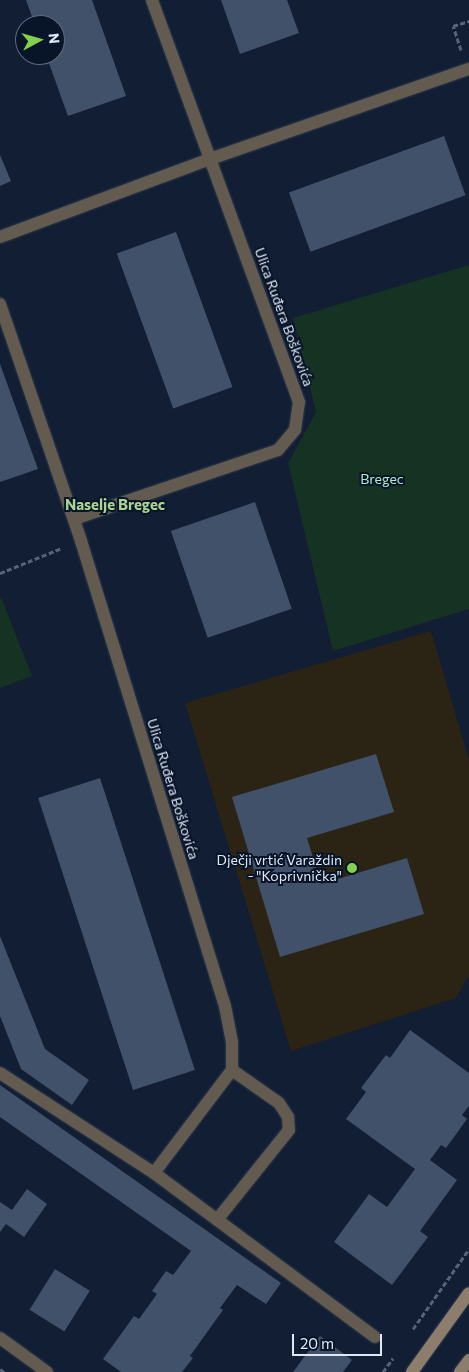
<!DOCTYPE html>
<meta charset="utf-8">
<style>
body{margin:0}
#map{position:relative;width:469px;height:1372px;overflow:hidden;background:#111e33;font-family:Commissioner,sans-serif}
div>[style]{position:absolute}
.education>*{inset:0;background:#2b2414}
.green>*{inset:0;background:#163223}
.building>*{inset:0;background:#415169;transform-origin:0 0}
.path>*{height:3px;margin-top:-1.5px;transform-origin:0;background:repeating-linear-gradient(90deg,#576376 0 5px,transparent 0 7.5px)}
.roads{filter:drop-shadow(0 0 1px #2e3a4e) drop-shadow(0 0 1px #2e3a4e)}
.service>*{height:12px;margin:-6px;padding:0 6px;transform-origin:6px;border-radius:6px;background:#645b50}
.minor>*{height:12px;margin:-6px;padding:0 6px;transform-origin:6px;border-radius:6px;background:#645b50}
.tertiary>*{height:12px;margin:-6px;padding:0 6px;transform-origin:6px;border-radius:6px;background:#645b50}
.secondary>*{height:12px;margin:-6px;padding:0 6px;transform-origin:6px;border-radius:6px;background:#8c7d6c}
.dots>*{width:14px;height:14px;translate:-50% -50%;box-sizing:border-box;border:2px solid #081428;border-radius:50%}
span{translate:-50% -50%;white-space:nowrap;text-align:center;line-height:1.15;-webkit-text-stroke:4px #081428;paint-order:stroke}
.street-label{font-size:14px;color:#dfe8f7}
.park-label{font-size:14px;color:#aee9c7}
.poi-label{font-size:14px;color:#dfe8f7}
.right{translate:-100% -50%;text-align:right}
.neighbourhood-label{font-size:15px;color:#aad492;font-weight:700}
.north{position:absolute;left:15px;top:15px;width:50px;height:50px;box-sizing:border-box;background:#081428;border:1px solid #5e697b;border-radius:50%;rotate:84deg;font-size:14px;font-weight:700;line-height:20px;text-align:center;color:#dfe8f7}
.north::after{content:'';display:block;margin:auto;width:18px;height:22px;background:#84cf4d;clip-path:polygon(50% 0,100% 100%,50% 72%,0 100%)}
.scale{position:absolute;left:292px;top:1334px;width:90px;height:22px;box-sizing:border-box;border:2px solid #dfe8f7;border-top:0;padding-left:6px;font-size:15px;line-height:18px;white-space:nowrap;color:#dfe8f7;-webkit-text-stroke:4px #081428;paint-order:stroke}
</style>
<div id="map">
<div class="education">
<div style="clip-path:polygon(431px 631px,469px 760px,469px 975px,456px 998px,291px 1051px,185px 703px)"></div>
</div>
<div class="green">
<div style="clip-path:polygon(469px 265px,469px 609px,333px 651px,288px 463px,316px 412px,293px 318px)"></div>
<div style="clip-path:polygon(1px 597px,32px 676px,0 688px,0 598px)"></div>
</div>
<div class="building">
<div style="clip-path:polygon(26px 0,92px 0,126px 96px,68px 116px,46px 55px,55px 55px,55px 25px,35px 25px)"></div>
<div style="clip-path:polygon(221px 0,287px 0,299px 33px,240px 54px)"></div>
<div style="left:444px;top:136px;width:63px;height:165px;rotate:70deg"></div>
<div style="clip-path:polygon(0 155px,11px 181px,0 186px)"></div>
<div style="left:176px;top:232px;width:165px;height:63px;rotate:70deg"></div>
<div style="clip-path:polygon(0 364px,38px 469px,0 482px)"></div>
<div style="left:255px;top:502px;width:113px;height:89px;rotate:71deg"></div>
<div style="clip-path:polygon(376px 754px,394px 812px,307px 838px,321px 884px,407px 858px,424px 914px,280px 957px,232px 797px)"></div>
<div style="left:100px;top:778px;width:307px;height:65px;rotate:72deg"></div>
<div style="clip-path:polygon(0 936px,45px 1049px,89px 1080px,72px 1105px,21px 1069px,0 1016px)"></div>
<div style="clip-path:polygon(410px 1030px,469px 1073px,469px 1106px,462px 1115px,467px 1119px,446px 1148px,441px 1145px,430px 1160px,457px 1180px,420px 1231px,428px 1237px,392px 1285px,334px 1242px,369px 1194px,387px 1207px,415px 1169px,346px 1119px,366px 1092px,361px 1088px,386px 1055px,390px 1058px)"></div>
<div style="clip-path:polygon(0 1085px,281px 1283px,266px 1304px,237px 1285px,220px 1308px,223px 1310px,190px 1356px,193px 1358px,182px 1372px,121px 1372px,103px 1359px,134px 1316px,139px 1319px,157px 1294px,152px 1291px,166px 1271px,173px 1275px,191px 1251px,0 1117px)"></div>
<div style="clip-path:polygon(27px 1189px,47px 1204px,24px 1237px,6px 1224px,0 1232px,0 1202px,12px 1210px)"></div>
<div style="left:55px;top:1269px;width:41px;height:48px;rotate:32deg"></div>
<div style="clip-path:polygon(320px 1336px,352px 1360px,343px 1372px,293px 1372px)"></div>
</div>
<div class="path">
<div style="left:461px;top:50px;width:25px;rotate:-108deg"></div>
<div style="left:453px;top:26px;width:17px;rotate:-17deg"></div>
<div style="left:0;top:573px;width:67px;rotate:-22deg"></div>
<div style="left:413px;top:1329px;width:98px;rotate:-55deg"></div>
<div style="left:0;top:1369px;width:5px;rotate:37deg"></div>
<div style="left:383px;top:1372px;width:17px;rotate:-54deg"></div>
</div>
<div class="roads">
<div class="service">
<div style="left:0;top:1073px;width:184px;rotate:33deg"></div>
<div style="left:154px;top:1173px;width:275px;rotate:36.6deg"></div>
<div style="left:154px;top:1173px;width:129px;rotate:-52.9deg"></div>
<div style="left:232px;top:1070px;width:57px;rotate:35.1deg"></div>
<div style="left:279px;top:1103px;width:17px;rotate:57deg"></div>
<div style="left:288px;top:1117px;width:13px;rotate:86deg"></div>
<div style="left:289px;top:1130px;width:115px;rotate:128.7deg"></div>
</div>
<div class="minor">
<div style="left:0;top:304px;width:250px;rotate:71.1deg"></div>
<div style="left:81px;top:541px;width:487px;rotate:72.8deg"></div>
<div style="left:225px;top:1006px;width:37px;rotate:79deg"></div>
<div style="left:232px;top:1042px;width:28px;rotate:90deg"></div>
<div style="left:74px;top:519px;width:215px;rotate:-18.7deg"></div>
<div style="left:278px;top:450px;width:26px;rotate:-50deg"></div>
<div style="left:295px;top:430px;width:28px;rotate:-82deg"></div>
<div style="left:299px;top:402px;width:428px;rotate:-110.1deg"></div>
<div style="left:0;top:1338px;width:58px;rotate:35.9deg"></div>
</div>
<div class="tertiary">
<div style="left:0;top:237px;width:224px;rotate:-20.4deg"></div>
<div style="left:210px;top:159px;width:274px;rotate:-19.2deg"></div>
</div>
<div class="secondary">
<div style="left:412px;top:1372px;width:97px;rotate:-54.2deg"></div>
<div style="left:460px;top:1372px;width:15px;rotate:-53deg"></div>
</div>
</div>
<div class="dots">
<div style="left:352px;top:868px;background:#84cf4d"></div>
</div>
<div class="street-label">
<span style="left:284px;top:317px;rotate:70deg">Ulica Ruđera Boškovića</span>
<span style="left:173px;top:789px;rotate:73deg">Ulica Ruđera Boškovića</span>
</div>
<div class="park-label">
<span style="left:382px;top:479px">Bregec</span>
</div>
<div class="poi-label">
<span class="right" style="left:342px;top:868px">Dječji vrtić Varaždin<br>- "Koprivnička"</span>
</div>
<div class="neighbourhood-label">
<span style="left:115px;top:505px">Naselje Bregec</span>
</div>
<div class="north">N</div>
<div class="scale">20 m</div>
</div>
